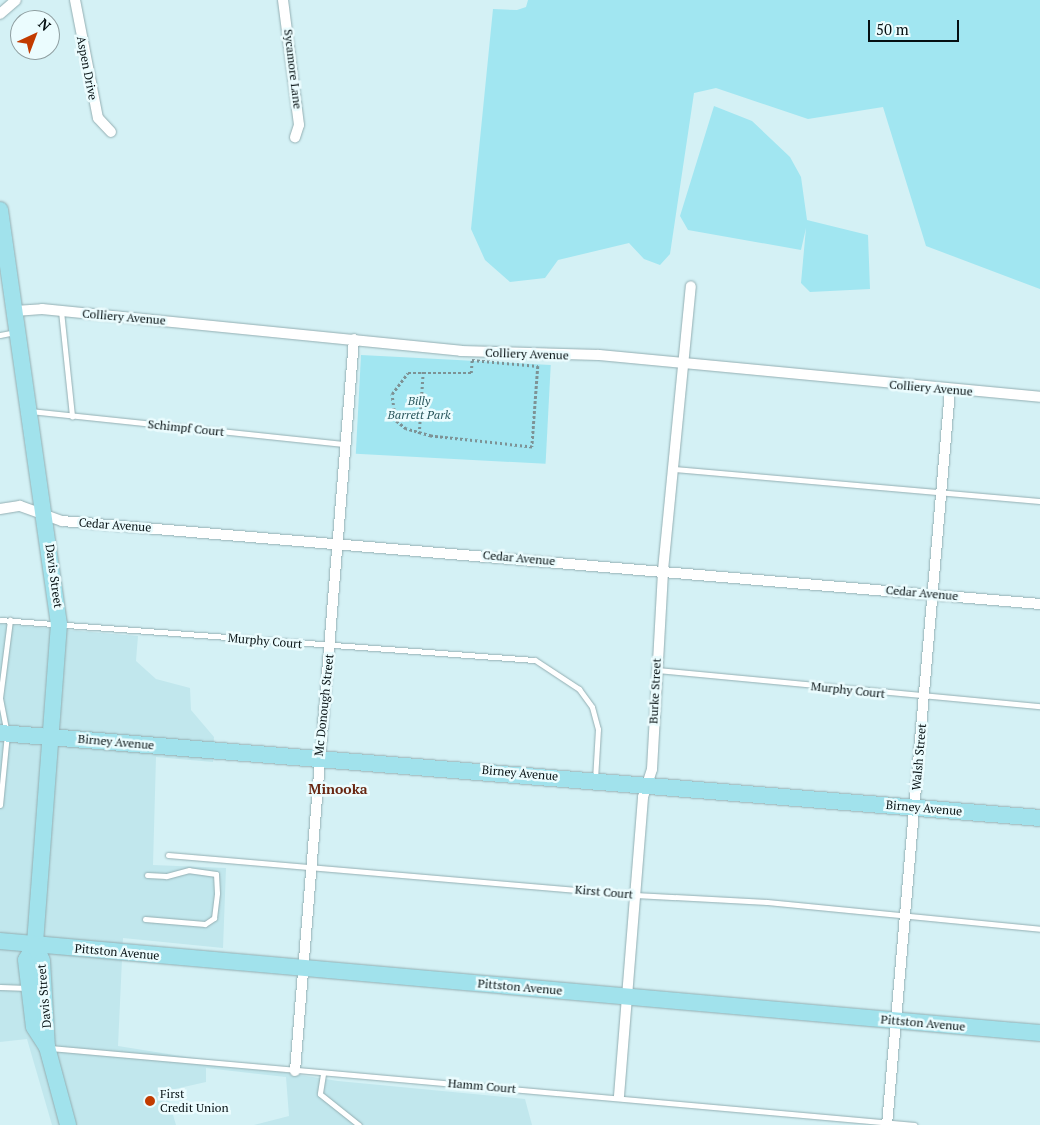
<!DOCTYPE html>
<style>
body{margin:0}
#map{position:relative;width:1040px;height:1125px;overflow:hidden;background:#d4f1f5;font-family:"PT Serif",serif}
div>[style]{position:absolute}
.built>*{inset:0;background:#c1e7ed}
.green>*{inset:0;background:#a1e6f1;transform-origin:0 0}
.path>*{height:2.5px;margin-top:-1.25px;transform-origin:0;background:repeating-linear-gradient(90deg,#7d9295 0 2.5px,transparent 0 5px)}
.roads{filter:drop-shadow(0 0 1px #93aeb2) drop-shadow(0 0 1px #93aeb2)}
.service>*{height:5px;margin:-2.5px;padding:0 2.5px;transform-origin:2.5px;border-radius:2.5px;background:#fff}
.minor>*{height:10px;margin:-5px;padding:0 5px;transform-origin:5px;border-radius:5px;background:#fff}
.primary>*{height:16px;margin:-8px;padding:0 8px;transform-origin:8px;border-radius:8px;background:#a1e2ec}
.dots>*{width:14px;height:14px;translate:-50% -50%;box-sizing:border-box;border:2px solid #ebfcfe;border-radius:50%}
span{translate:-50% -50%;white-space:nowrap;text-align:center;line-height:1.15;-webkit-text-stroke:5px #ebfcfe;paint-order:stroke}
.street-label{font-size:12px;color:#061012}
.park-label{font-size:12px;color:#29565c;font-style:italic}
.poi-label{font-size:12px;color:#061012}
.left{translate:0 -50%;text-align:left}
.neighbourhood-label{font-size:14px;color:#682611;font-weight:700}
.north{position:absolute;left:10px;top:10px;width:50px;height:50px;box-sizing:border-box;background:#ebfcfe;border:1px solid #8f9ea0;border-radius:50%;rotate:43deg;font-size:14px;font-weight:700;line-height:20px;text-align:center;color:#061012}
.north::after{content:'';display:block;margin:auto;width:18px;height:22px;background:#c23b00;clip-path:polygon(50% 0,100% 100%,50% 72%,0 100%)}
.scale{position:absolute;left:868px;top:20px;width:91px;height:22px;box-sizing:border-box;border:2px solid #061012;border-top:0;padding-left:6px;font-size:15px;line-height:18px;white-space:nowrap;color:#061012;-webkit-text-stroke:4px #ebfcfe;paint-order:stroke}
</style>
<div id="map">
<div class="built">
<div style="clip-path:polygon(0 624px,138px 636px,136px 661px,156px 679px,190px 688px,191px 710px,214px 737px,213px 762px,156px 757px,153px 865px,226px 868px,223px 948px,123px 938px,118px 1046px,338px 1081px,525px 1099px,532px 1125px,254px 1125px,289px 1116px,286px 1077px,206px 1068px,206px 1082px,166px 1091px,176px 1125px,52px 1125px,27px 1039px,0 1042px)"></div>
</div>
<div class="green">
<div style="clip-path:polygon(528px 0,1040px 0,1040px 289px,926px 246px,883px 107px,808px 119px,716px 88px,694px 93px,670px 254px,660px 265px,644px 259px,629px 243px,558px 260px,545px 278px,510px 282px,485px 260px,471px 229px,493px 9px,517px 10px,526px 7px)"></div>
<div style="clip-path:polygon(714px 106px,752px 121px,790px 157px,801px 177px,807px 220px,868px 235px,870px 289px,810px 292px,801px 283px,806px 228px,801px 250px,688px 230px,680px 216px)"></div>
<div style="left:361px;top:355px;width:190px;height:99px;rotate:3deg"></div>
</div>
<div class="path">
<div style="left:472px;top:360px;width:66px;rotate:5.2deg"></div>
<div style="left:538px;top:366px;width:81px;rotate:94.2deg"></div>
<div style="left:532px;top:447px;width:102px;rotate:-173.8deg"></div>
<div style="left:431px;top:436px;width:26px;rotate:-164deg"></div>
<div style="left:406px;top:429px;width:14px;rotate:-141deg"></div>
<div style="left:395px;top:420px;width:26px;rotate:-97deg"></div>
<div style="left:392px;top:394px;width:26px;rotate:-53deg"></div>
<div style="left:408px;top:373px;width:63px"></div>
<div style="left:471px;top:373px;width:13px;rotate:-86deg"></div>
<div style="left:419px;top:434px;width:63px;rotate:-86.4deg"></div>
</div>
<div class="roads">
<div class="service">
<div style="left:61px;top:311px;width:106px;rotate:84deg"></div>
<div style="left:0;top:335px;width:15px;rotate:-11deg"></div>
<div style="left:30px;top:411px;width:315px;rotate:6deg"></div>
<div style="left:674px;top:469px;width:367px;rotate:5deg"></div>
<div style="left:0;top:620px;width:536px;rotate:4.28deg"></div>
<div style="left:535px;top:660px;width:53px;rotate:33.4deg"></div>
<div style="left:579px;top:689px;width:22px;rotate:54deg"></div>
<div style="left:592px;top:707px;width:23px;rotate:75deg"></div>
<div style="left:598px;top:729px;width:50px;rotate:93.4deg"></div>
<div style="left:657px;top:670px;width:385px;rotate:5.4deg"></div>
<div style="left:0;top:805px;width:71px;rotate:-84.4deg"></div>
<div style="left:7px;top:734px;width:37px;rotate:-101deg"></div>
<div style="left:0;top:698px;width:79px;rotate:-82.7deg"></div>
<div style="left:168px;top:855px;width:469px;rotate:4.9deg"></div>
<div style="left:635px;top:895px;width:132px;rotate:3deg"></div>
<div style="left:767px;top:902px;width:274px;rotate:5.6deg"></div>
<div style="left:145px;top:919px;width:60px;rotate:4.8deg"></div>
<div style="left:205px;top:924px;width:11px;rotate:-34deg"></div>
<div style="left:214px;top:918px;width:25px;rotate:-83deg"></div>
<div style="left:217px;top:893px;width:19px;rotate:-93deg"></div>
<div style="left:216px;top:874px;width:27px;rotate:-172deg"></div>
<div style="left:189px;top:870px;width:24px;rotate:165deg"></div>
<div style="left:166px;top:876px;width:19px;rotate:-177deg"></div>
<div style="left:0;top:987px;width:28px;rotate:2deg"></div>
<div style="left:50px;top:1048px;width:868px;rotate:5.09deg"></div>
<div style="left:323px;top:1074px;width:20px;rotate:99deg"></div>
<div style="left:320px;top:1094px;width:50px;rotate:38.5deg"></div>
</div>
<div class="minor">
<div style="left:75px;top:0;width:120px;rotate:79deg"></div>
<div style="left:98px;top:118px;width:19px;rotate:47deg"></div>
<div style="left:283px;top:0;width:126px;rotate:82.7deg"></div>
<div style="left:299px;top:125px;width:13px;rotate:108deg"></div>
<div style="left:0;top:14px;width:21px;rotate:-41deg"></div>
<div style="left:15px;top:311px;width:27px;rotate:-4deg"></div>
<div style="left:42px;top:309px;width:421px;rotate:5.7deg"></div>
<div style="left:461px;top:351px;width:138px;rotate:1.7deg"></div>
<div style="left:599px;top:355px;width:443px;rotate:5.4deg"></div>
<div style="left:0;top:509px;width:20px;rotate:-9deg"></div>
<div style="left:20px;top:506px;width:45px;rotate:19.7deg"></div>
<div style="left:62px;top:521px;width:982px;rotate:4.85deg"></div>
<div style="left:295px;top:1071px;width:734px;rotate:-85.39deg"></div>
<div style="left:619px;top:1096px;width:300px;rotate:-85.4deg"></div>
<div style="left:643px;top:797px;width:29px;rotate:-72deg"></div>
<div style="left:652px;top:769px;width:199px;rotate:-86.8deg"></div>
<div style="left:663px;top:570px;width:285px;rotate:-84.4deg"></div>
<div style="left:887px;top:1125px;width:738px;rotate:-85.1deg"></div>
</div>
<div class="primary">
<div style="left:0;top:210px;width:418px;rotate:81.9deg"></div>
<div style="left:59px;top:624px;width:322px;rotate:94.3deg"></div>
<div style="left:35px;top:945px;width:17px;rotate:121deg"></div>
<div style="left:26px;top:960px;width:67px;rotate:83.2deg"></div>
<div style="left:34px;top:1027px;width:24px;rotate:57deg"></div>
<div style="left:0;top:733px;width:1043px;rotate:4.67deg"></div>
<div style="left:0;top:941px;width:1044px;rotate:5.06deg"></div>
<div style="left:35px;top:945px;width:17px;rotate:66deg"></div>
<div style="left:42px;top:961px;width:86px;rotate:86.7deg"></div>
<div style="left:47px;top:1047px;width:81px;rotate:74.9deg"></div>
</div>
</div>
<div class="dots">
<div style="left:150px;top:1101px;background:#c23b00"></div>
</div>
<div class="street-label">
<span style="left:87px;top:68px;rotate:79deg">Aspen Drive</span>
<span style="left:293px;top:69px;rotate:83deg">Sycamore Lane</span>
<span style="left:124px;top:317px;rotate:5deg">Colliery Avenue</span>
<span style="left:527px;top:354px;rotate:2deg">Colliery Avenue</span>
<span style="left:931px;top:388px;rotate:5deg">Colliery Avenue</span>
<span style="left:186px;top:428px;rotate:6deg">Schimpf Court</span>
<span style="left:115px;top:525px;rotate:4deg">Cedar Avenue</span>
<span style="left:519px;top:558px;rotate:5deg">Cedar Avenue</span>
<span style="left:54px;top:576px;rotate:82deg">Davis Street</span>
<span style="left:922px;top:593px;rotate:5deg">Cedar Avenue</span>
<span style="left:265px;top:641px;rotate:5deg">Murphy Court</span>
<span style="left:848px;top:690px;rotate:6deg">Murphy Court</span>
<span style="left:655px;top:691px;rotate:-87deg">Burke Street</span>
<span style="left:324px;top:705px;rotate:-84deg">Mc Donough Street</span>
<span style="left:116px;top:742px;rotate:5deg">Birney Avenue</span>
<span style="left:919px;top:757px;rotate:-85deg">Walsh Street</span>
<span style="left:520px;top:773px;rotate:5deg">Birney Avenue</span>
<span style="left:924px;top:808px;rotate:5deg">Birney Avenue</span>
<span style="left:604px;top:892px;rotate:5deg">Kirst Court</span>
<span style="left:117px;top:952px;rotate:5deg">Pittston Avenue</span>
<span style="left:520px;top:987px;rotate:5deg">Pittston Avenue</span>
<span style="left:44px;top:996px;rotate:-95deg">Davis Street</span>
<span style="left:923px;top:1023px;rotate:5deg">Pittston Avenue</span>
<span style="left:482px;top:1086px;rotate:5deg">Hamm Court</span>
</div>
<div class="park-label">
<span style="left:419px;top:408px">Billy<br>Barrett Park</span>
</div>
<div class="poi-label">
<span class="left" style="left:160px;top:1101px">First<br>Credit Union</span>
</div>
<div class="neighbourhood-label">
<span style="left:338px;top:789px">Minooka</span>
</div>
<div class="north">N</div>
<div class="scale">50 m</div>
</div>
